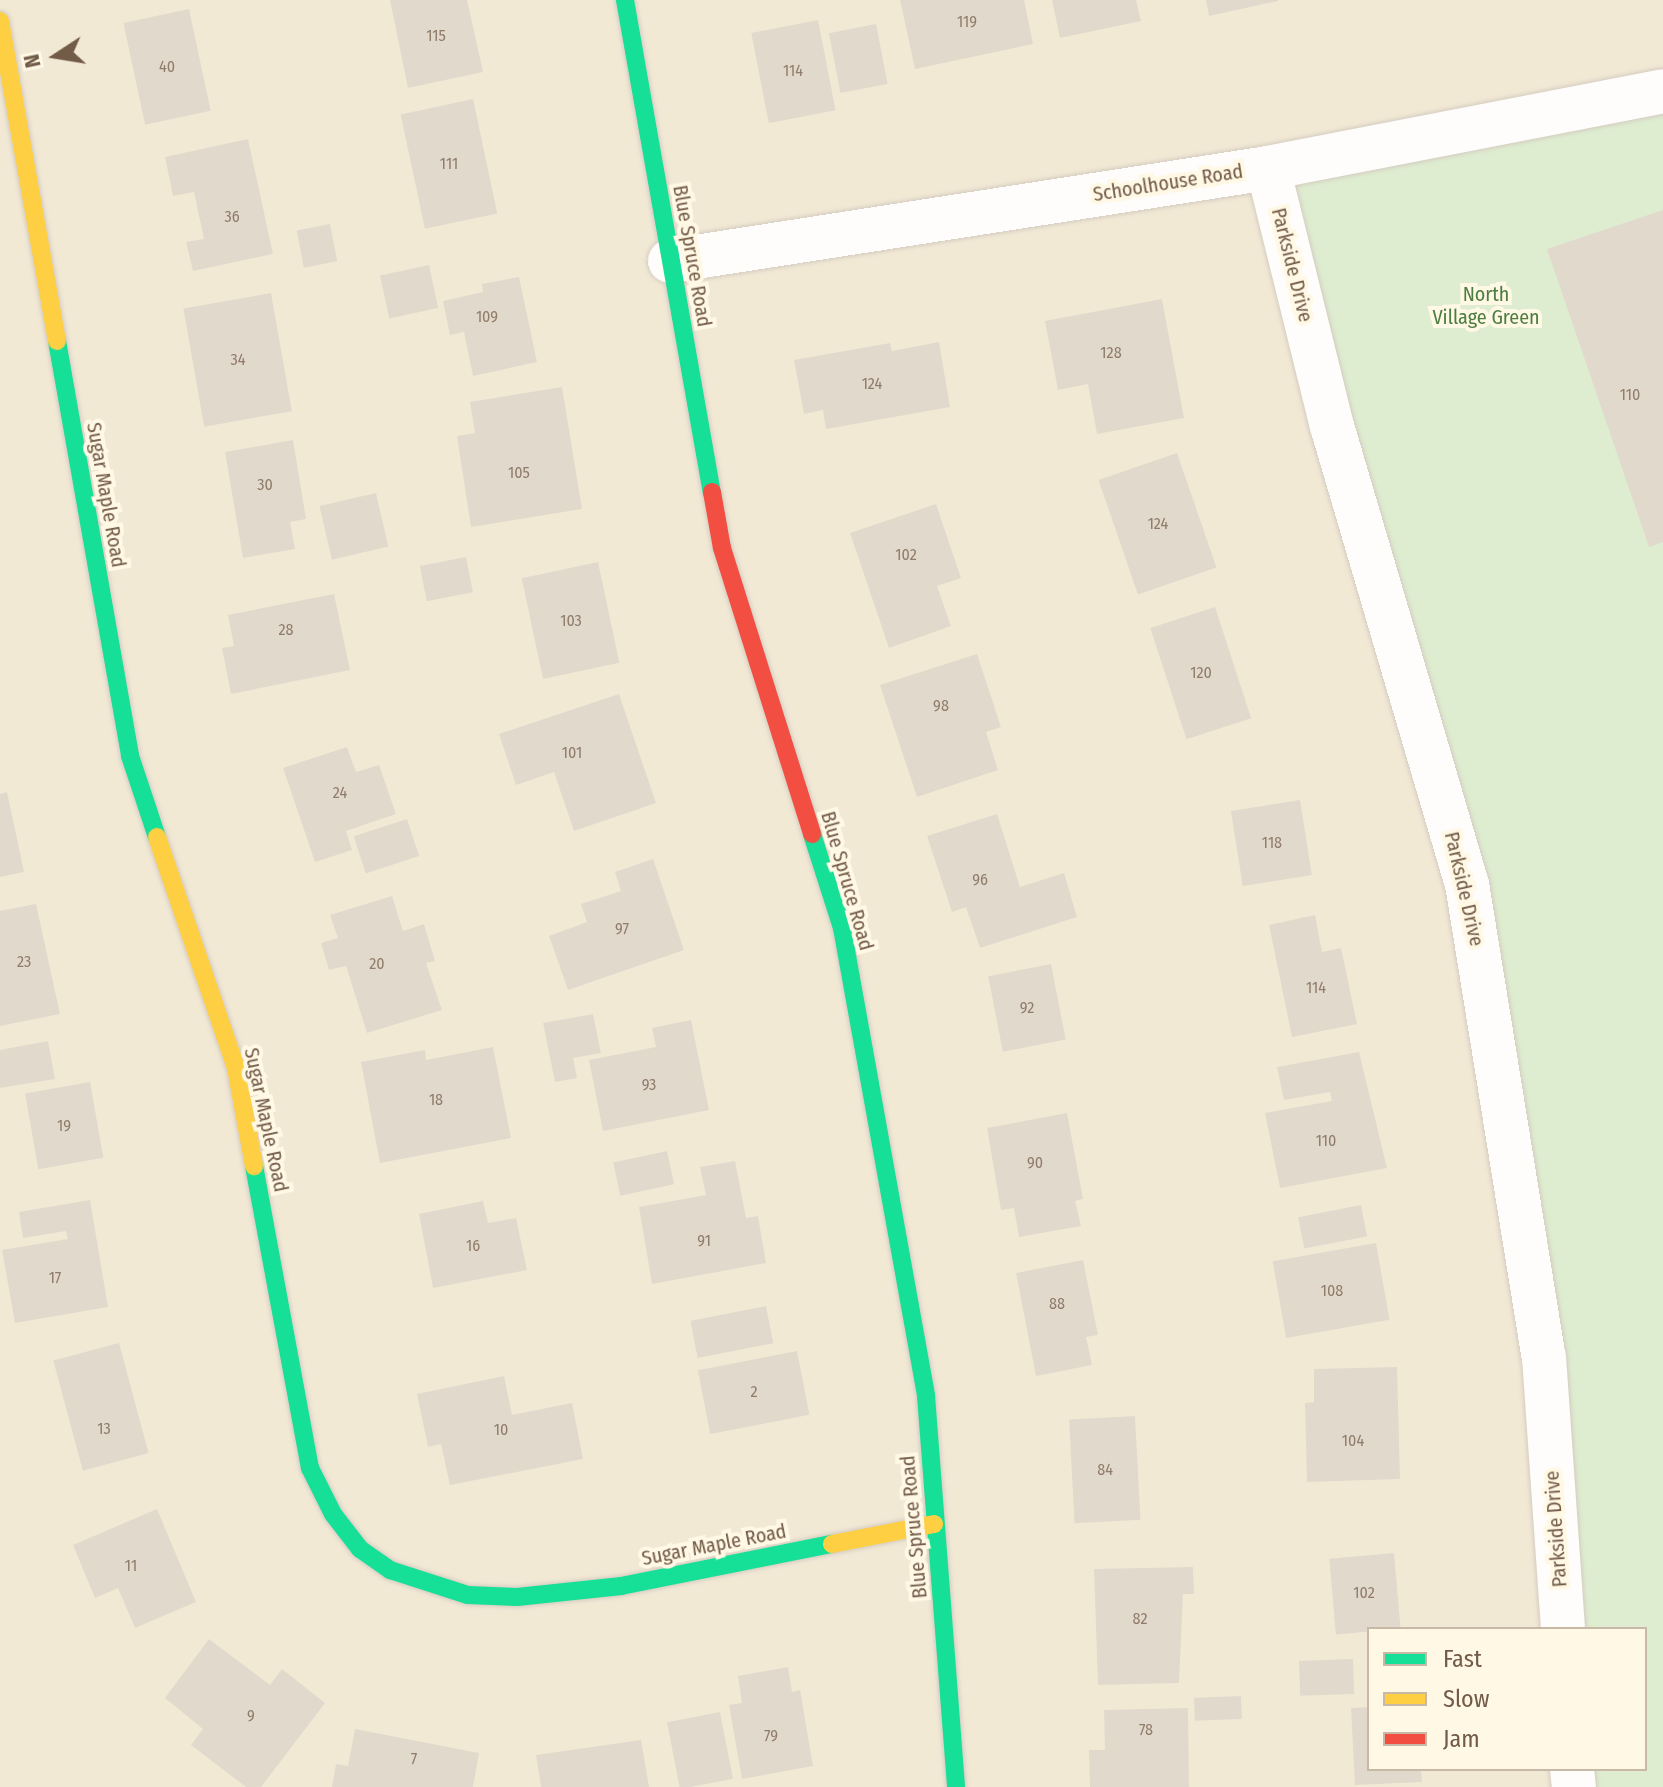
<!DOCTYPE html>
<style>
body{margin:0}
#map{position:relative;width:1663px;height:1787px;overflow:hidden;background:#f6f1e5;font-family:"Fira Sans Condensed",sans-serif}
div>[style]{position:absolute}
.residential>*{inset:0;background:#f2e9d5}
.green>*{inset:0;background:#deedd0}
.building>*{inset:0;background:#e2d9cd;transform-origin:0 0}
.roads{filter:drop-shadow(0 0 2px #d4ccc1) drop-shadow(0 0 2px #d4ccc1)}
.street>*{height:44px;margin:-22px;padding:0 22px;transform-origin:22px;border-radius:22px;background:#fefdfb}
.fast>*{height:18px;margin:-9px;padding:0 9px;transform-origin:9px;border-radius:9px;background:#16e098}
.slow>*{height:18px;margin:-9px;padding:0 9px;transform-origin:9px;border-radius:9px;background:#ffcf43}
.jam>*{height:18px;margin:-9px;padding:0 9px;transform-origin:9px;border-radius:9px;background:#f24e42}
span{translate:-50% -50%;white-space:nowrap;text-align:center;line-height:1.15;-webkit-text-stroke:8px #fff8e5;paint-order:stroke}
.number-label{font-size:16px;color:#907c6b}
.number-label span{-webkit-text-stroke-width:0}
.street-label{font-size:20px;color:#725b47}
.park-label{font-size:20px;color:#4d7e41}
.legend{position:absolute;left:1367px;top:1627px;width:280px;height:144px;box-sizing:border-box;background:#fff8e5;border:2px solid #c7b9a6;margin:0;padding:10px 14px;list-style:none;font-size:24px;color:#725b47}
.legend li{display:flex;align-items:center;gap:16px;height:40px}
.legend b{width:40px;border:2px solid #c7b9a6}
.north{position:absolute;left:16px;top:16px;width:80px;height:80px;-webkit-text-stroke:6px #fff8e5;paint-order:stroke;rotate:258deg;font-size:22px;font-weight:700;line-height:32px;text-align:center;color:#725b47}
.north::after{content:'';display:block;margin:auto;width:28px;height:36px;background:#725b47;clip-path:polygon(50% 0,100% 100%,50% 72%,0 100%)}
</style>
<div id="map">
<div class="residential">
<div style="clip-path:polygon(evenodd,0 0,1663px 0,1663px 1787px,0 1787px,0 0,1369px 1629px,1645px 1629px,1645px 1769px,1369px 1769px,1369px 1629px)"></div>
</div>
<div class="green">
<div style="clip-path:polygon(1663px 94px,1663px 1787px,1580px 1787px,1579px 1769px,1645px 1769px,1645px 1629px,1569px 1629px,1507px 1124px,1268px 168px)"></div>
</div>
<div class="building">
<div style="clip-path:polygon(390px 0,467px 0,483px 72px,408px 88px)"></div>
<div style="clip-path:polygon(900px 0,1024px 0,1033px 44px,915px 69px)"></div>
<div style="clip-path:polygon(1052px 0,1136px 0,1141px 21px,1060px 38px)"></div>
<div style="clip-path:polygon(1206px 0,1278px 0,1278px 1px,1209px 16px)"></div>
<div style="left:189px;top:9px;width:104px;height:67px;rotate:78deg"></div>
<div style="left:818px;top:20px;width:92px;height:68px;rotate:79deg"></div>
<div style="left:876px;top:24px;width:61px;height:48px;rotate:79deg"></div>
<div style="left:473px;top:99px;width:117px;height:74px;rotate:78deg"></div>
<div style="clip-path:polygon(248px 139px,273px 254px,193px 271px,186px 242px,204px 239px,194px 192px,173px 196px,165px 157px)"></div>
<div style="clip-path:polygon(1663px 210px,1663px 542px,1649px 547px,1547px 249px)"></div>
<div style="left:330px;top:224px;width:38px;height:34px;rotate:79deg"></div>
<div style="left:429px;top:265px;width:44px;height:50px;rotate:78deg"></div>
<div style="clip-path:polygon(519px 277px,537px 362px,473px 376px,464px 332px,450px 335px,443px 301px,483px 292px,482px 284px)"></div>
<div style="left:271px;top:293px;width:120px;height:89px;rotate:80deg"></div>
<div style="clip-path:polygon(1162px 299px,1184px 418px,1097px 434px,1088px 384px,1058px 390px,1045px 321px)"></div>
<div style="clip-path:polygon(939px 342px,950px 407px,826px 429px,823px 410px,804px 414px,794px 360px,890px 343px,892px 351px)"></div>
<div style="clip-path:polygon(562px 387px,582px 509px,471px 527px,457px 436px,475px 433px,470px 402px)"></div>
<div style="clip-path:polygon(293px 440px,306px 519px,290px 522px,295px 549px,243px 558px,225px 452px)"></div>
<div style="left:1177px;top:453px;width:121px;height:83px;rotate:71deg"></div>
<div style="left:376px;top:493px;width:55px;height:58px;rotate:77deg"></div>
<div style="clip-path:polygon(936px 504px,961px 578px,937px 586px,951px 626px,889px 648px,850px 533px)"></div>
<div style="left:466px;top:557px;width:36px;height:47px;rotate:79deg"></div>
<div style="left:598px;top:562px;width:103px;height:78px;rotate:78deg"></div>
<div style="clip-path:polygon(334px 594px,350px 670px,231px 694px,222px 648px,234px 646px,228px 615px)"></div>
<div style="left:1215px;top:607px;width:117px;height:68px;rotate:72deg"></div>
<div style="clip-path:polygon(977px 654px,1001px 727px,986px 732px,998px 770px,917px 797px,880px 685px)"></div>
<div style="clip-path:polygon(619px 694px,656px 803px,574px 831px,554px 772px,516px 785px,499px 734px)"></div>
<div style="clip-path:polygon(347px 747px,356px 772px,379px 765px,396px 814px,346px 831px,352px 850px,315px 862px,283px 768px)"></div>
<div style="clip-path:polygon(7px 792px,24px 872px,0 877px,0 794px)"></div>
<div style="left:1300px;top:800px;width:76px;height:70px;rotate:81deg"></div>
<div style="clip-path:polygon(997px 814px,1020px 887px,1064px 873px,1077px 917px,980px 948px,966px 907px,952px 912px,927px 836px)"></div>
<div style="left:407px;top:819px;width:39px;height:56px;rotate:72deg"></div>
<div style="clip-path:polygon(653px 859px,684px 950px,568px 990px,549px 936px,587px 922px,581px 904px,621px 891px,615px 872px)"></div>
<div style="clip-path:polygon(392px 896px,403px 931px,424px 924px,435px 961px,426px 963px,442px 1010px,367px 1033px,346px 966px,329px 970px,321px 943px,338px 938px,330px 915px)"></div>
<div style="clip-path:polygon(36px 904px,60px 1014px,0 1026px,0 911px)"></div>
<div style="clip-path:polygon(1315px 915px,1322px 952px,1341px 948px,1357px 1024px,1292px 1037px,1269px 925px)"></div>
<div style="left:1051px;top:964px;width:77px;height:64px;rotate:79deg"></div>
<div style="clip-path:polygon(593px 1014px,601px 1053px,573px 1058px,577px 1078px,555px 1082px,543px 1023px)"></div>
<div style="clip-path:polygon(691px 1020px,709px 1110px,603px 1131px,589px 1060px,656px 1047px,652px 1028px)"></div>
<div style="clip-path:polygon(48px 1041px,55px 1079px,0 1088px,0 1050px)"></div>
<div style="clip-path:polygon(493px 1047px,511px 1138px,380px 1163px,361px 1062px,425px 1050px,426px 1060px)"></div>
<div style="clip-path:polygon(1359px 1052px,1387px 1168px,1280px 1188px,1265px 1113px,1332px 1101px,1330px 1092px,1284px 1100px,1277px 1067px)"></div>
<div style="left:90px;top:1082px;width:77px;height:66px;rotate:80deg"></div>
<div style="clip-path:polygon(1067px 1113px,1083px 1199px,1075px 1201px,1081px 1226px,1019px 1237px,1014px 1208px,1001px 1210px,987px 1128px)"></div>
<div style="left:667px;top:1151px;width:34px;height:55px;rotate:78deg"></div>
<div style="clip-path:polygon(735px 1161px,746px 1218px,758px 1216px,766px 1263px,652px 1284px,639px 1207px,706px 1195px,700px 1167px)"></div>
<div style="clip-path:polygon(90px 1200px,108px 1307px,15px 1323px,2px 1250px,68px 1239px,66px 1231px,23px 1238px,19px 1212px)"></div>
<div style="clip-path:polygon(483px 1201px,488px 1223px,516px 1218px,527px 1270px,433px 1288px,419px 1214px)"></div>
<div style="left:1361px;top:1205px;width:32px;height:64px;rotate:79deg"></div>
<div style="left:1376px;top:1243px;width:78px;height:105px;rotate:80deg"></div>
<div style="clip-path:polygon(1083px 1260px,1098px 1335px,1086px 1337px,1092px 1365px,1036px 1376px,1016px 1273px)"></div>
<div style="left:766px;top:1306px;width:38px;height:77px;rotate:79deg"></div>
<div style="left:119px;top:1343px;width:114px;height:68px;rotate:75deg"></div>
<div style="left:797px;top:1351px;width:65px;height:101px;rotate:79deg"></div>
<div style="clip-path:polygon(1397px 1367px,1400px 1479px,1307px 1482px,1305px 1403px,1314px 1402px,1314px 1369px)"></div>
<div style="clip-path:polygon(504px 1376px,512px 1415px,572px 1403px,583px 1459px,450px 1485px,441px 1444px,428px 1447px,417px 1394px)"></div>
<div style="left:1135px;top:1416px;width:104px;height:66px;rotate:87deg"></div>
<div style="clip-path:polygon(157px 1509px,196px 1602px,135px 1628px,118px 1588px,95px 1598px,73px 1545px)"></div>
<div style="left:1394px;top:1553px;width:76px;height:65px;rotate:85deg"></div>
<div style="clip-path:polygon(1193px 1567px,1194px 1594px,1183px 1594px,1179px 1683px,1098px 1685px,1094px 1569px)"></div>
<div style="clip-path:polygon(209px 1639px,270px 1685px,282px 1669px,325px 1703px,261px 1787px,246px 1787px,191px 1745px,203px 1729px,165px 1698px)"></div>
<div style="left:1353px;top:1659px;width:35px;height:54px;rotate:88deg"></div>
<div style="clip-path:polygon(788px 1667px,792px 1692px,800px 1690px,813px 1766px,742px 1779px,729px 1705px,742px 1703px,738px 1676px)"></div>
<div style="left:1241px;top:1696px;width:23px;height:47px;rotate:88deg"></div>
<div style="clip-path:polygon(1369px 1707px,1369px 1769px,1421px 1769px,1422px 1782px,1355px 1785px,1351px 1708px)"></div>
<div style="clip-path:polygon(1188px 1708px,1189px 1787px,1090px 1787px,1089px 1750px,1105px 1750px,1104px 1710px)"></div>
<div style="left:720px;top:1712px;width:68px;height:54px;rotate:79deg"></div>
<div style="clip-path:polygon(355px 1729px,479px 1753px,473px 1787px,332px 1787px,336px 1764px,348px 1766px)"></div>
<div style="clip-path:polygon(641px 1740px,649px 1787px,541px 1787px,536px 1755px)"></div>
</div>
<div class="roads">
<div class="street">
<div style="left:1268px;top:168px;width:266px;rotate:76.1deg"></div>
<div style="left:1332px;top:426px;width:477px;rotate:73.6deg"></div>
<div style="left:1467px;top:884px;width:479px;rotate:80.8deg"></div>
<div style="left:1544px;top:1357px;width:273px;rotate:86deg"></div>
<div style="left:670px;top:261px;width:605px;rotate:-8.84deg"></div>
<div style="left:1268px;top:168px;width:402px;rotate:-11deg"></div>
<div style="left:1572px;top:1769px;width:18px;rotate:84deg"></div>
</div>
<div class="fast">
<div style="left:625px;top:0;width:500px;rotate:80deg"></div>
<div style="left:57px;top:341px;width:421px;rotate:80deg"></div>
<div style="left:130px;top:756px;width:85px;rotate:71.6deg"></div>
<div style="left:812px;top:834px;width:99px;rotate:72.3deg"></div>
<div style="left:842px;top:928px;width:475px;rotate:79.8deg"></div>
<div style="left:926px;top:1396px;width:392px;rotate:85.6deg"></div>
<div style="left:254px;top:1166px;width:307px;rotate:79.5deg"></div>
<div style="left:310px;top:1468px;width:51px;rotate:63.4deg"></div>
<div style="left:333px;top:1514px;width:44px;rotate:52.4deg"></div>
<div style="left:360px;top:1549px;width:37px;rotate:35deg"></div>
<div style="left:390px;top:1570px;width:82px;rotate:17.8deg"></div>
<div style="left:468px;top:1595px;width:49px;rotate:2.3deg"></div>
<div style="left:517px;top:1597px;width:105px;rotate:-6deg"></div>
<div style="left:621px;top:1586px;width:215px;rotate:-11.3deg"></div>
</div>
<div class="slow">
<div style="left:0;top:21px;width:325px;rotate:79.9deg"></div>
<div style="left:157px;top:837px;width:244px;rotate:71.1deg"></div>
<div style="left:236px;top:1068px;width:100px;rotate:79.6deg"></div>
<div style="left:832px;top:1544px;width:104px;rotate:-11.1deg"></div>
</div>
<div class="jam">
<div style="left:712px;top:492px;width:57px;rotate:79.9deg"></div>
<div style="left:722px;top:548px;width:300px;rotate:72.5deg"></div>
</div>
</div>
<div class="number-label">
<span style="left:967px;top:22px">119</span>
<span style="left:436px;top:36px">115</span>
<span style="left:167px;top:67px">40</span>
<span style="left:793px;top:71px">114</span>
<span style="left:449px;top:164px">111</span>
<span style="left:232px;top:217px">36</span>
<span style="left:487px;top:317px">109</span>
<span style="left:1111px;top:353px">128</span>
<span style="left:238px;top:360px">34</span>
<span style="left:872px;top:384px">124</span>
<span style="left:1630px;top:395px">110</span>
<span style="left:519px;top:473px">105</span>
<span style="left:265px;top:485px">30</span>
<span style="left:1158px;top:524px">124</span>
<span style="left:906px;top:555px">102</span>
<span style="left:571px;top:621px">103</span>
<span style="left:286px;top:630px">28</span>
<span style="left:1201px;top:673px">120</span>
<span style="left:941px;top:706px">98</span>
<span style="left:572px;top:753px">101</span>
<span style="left:340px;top:793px">24</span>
<span style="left:1272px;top:843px">118</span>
<span style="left:980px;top:880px">96</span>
<span style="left:622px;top:929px">97</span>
<span style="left:24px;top:962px">23</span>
<span style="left:377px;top:964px">20</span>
<span style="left:1316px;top:988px">114</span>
<span style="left:1027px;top:1008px">92</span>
<span style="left:649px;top:1085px">93</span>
<span style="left:436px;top:1100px">18</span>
<span style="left:64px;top:1126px">19</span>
<span style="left:1326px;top:1141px">110</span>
<span style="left:1035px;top:1163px">90</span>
<span style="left:704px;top:1241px">91</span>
<span style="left:473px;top:1246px">16</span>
<span style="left:55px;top:1278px">17</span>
<span style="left:1332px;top:1291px">108</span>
<span style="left:1057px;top:1304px">88</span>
<span style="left:754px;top:1392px">2</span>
<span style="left:104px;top:1429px">13</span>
<span style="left:501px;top:1430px">10</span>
<span style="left:1353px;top:1441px">104</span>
<span style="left:1105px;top:1470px">84</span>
<span style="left:131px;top:1566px">11</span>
<span style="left:1364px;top:1593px">102</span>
<span style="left:1140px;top:1619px">82</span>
<span style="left:251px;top:1716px">9</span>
<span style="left:1146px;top:1730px">78</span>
<span style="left:771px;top:1736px">79</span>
<span style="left:414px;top:1759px">7</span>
</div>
<div class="street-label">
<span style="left:1168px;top:183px;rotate:-9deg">Schoolhouse Road</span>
<span style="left:692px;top:256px;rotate:80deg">Blue Spruce Road</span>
<span style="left:1292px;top:265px;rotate:76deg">Parkside Drive</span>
<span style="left:106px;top:495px;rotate:80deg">Sugar Maple Road</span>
<span style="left:847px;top:881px;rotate:74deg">Blue Spruce Road</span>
<span style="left:1464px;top:889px;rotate:77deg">Parkside Drive</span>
<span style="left:266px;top:1120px;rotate:78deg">Sugar Maple Road</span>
<span style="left:914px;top:1527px;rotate:-95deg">Blue Spruce Road</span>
<span style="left:1556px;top:1529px;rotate:-94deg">Parkside Drive</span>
<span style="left:714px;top:1545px;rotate:-11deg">Sugar Maple Road</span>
</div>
<div class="park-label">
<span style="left:1486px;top:306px">North<br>Village Green</span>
</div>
<ul class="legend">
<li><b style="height:10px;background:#16e098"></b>Fast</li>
<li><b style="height:10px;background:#ffcf43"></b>Slow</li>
<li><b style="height:10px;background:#f24e42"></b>Jam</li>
</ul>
<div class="north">N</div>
</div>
